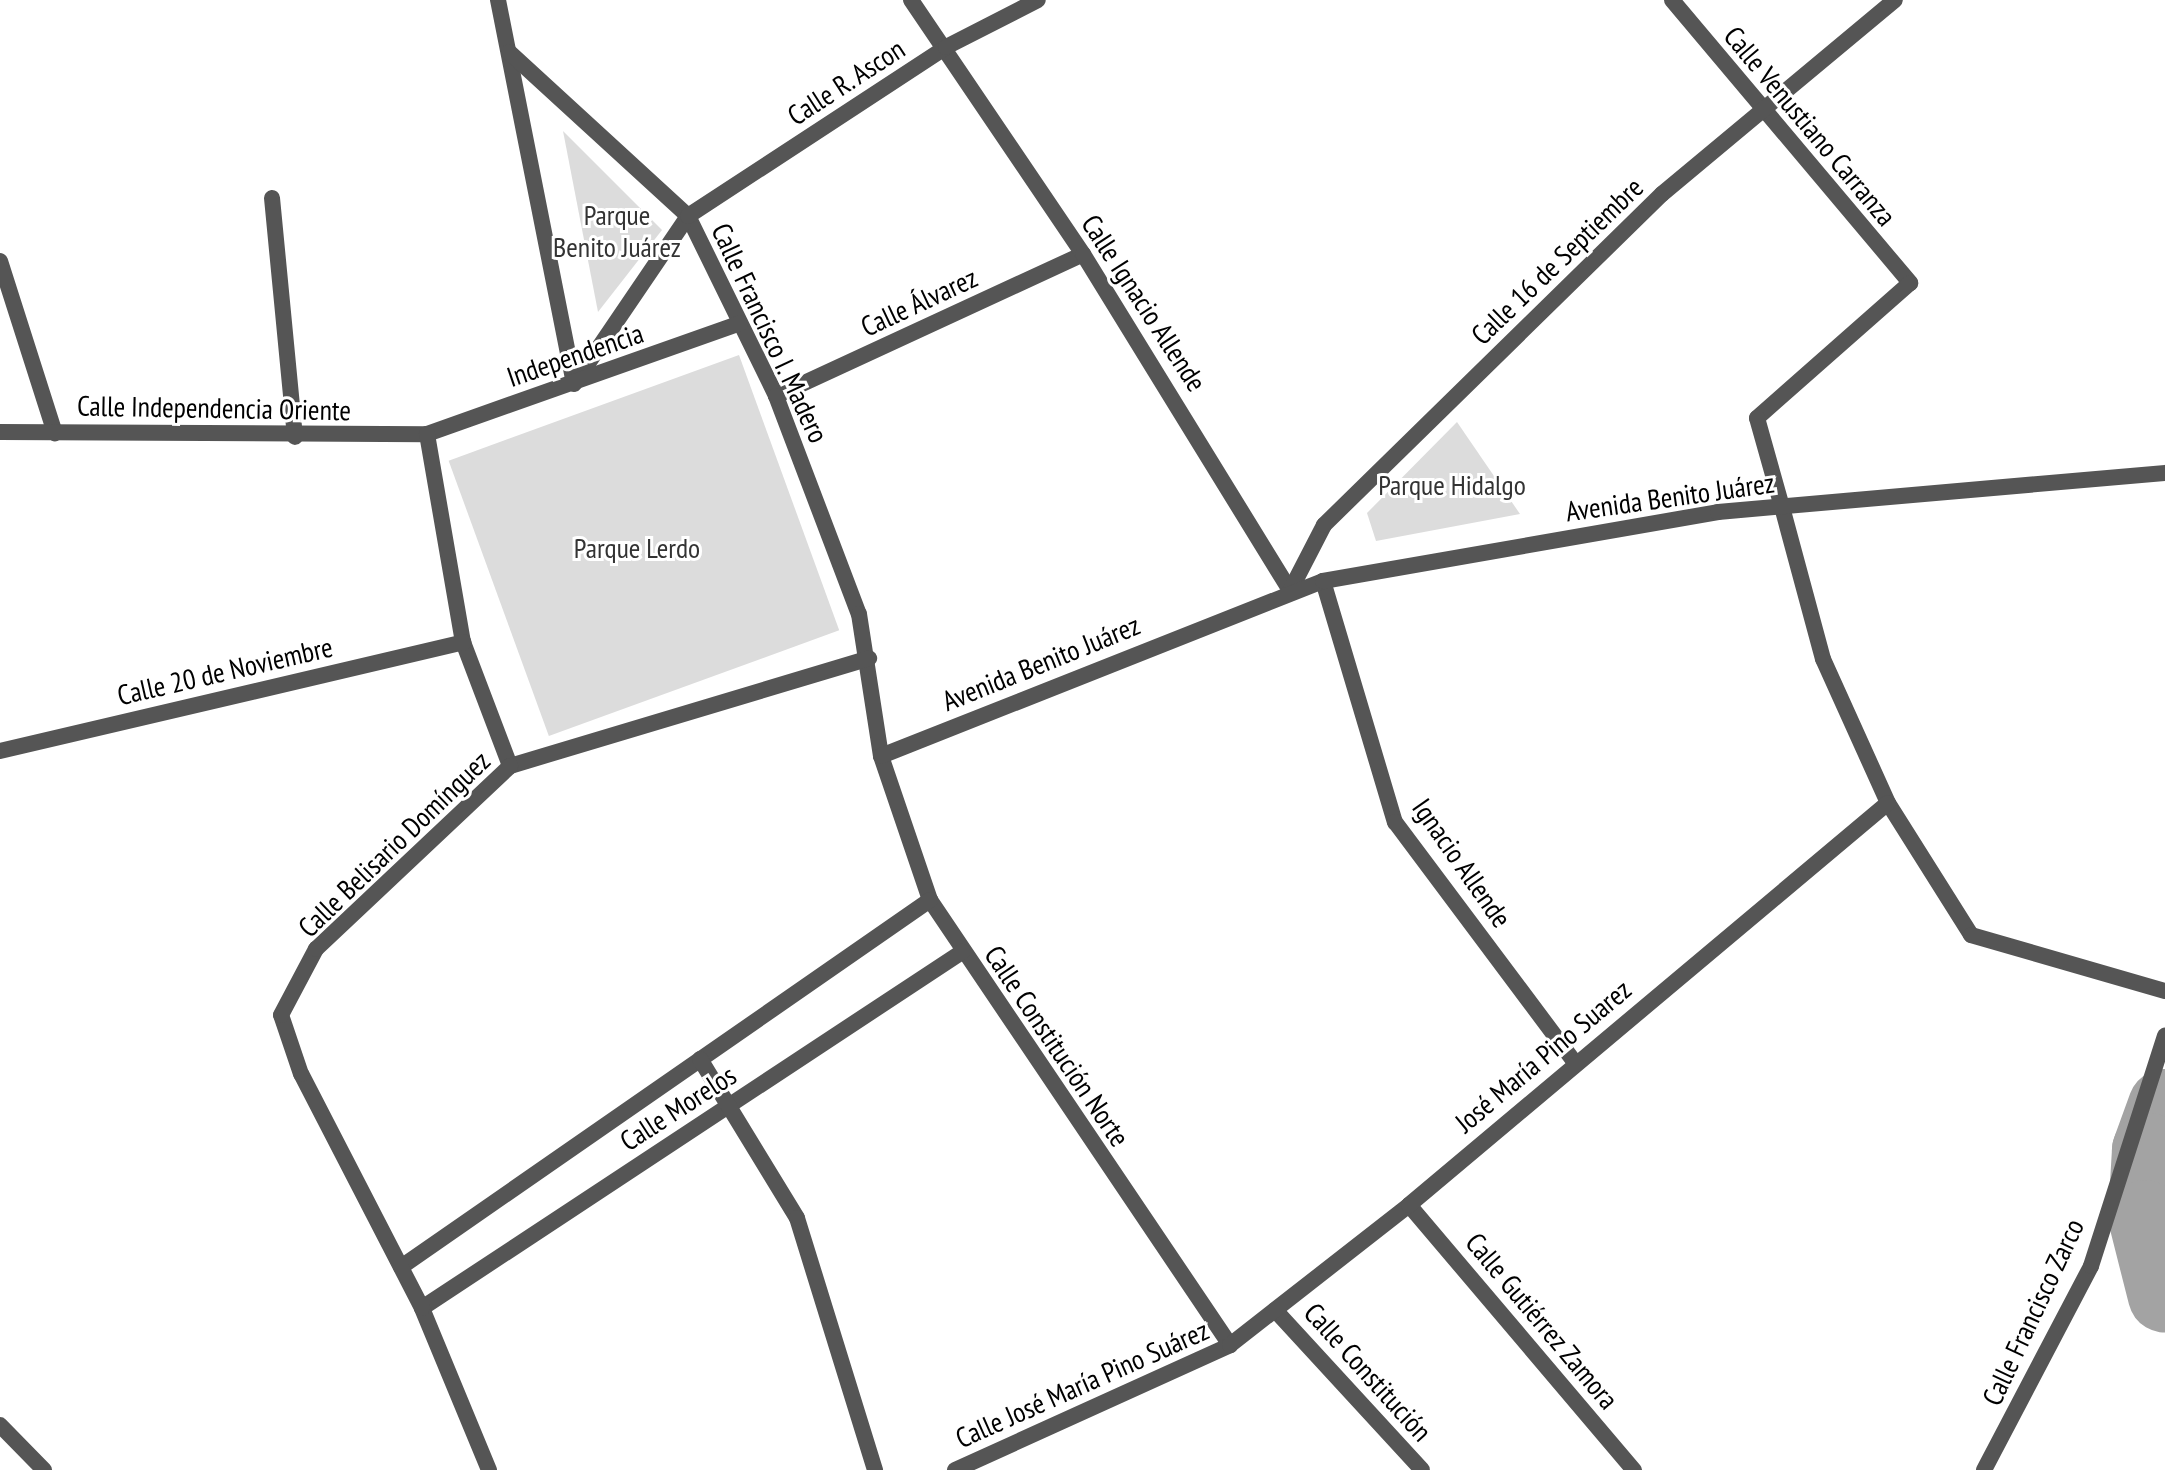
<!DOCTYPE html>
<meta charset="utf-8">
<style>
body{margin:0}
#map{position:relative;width:2165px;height:1470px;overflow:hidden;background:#fff;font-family:"PT Sans Narrow",sans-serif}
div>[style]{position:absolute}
.green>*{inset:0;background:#dcdcdc;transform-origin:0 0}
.river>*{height:74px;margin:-37px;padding:0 37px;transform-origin:37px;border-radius:37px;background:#a3a3a3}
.pedestrian>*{height:16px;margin:-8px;padding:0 8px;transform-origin:8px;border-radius:8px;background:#555}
.minor>*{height:16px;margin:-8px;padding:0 8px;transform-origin:8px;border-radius:8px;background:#555}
.tertiary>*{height:16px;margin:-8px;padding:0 8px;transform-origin:8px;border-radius:8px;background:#555}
span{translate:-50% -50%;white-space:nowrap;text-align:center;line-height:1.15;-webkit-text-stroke:6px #fff;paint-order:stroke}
.street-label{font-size:28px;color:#000}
.park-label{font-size:28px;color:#333}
</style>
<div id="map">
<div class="green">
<div style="clip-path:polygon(563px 131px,662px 230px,598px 312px)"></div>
<div style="left:739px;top:355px;width:293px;height:309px;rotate:70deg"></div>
<div style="clip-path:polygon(1457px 422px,1520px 514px,1376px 541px,1367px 513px)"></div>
</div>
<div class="river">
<div style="left:2165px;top:1106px;width:47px;rotate:110deg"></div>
<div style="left:2149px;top:1150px;width:67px;rotate:93.4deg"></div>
<div style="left:2145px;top:1217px;width:81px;rotate:75.8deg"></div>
</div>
<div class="pedestrian">
<div style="left:776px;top:396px;width:338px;rotate:-24.8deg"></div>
<div style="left:1275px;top:1310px;width:217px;rotate:47.4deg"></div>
</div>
<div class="minor">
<div style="left:498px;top:0;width:391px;rotate:78.8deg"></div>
<div style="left:911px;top:0;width:307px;rotate:55.9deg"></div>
<div style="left:1083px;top:254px;width:395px;rotate:58.4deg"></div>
<div style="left:1672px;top:0;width:370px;rotate:49.9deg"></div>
<div style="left:1910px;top:283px;width:204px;rotate:138.6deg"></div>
<div style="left:1757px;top:418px;width:92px;rotate:74.3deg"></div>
<div style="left:509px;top:52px;width:243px;rotate:42.5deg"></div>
<div style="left:688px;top:216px;width:200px;rotate:63.9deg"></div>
<div style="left:776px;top:396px;width:233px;rotate:69.2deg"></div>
<div style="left:859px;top:614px;width:144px;rotate:81.2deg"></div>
<div style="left:881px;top:756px;width:152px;rotate:71.2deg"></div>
<div style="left:930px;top:900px;width:537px;rotate:56.01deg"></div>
<div style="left:272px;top:198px;width:240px;rotate:84.5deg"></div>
<div style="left:0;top:261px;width:181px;rotate:72.3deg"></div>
<div style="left:574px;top:384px;width:203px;rotate:-55.8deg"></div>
<div style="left:688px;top:216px;width:308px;rotate:-33.2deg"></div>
<div style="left:946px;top:47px;width:103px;rotate:-27.1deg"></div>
<div style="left:0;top:432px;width:427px;rotate:0.3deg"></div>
<div style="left:427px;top:434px;width:332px;rotate:-19.5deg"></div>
<div style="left:427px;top:434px;width:211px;rotate:80.2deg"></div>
<div style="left:463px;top:642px;width:133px;rotate:69.2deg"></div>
<div style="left:510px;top:766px;width:375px;rotate:-16.7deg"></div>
<div style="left:1323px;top:581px;width:252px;rotate:73.4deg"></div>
<div style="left:1395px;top:822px;width:299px;rotate:53.2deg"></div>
<div style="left:1290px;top:591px;width:74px;rotate:-62.7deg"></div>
<div style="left:1324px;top:525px;width:473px;rotate:-44.4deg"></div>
<div style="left:1662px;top:194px;width:303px;rotate:-39.8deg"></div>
<div style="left:401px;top:1267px;width:644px;rotate:-34.75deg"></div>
<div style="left:422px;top:1308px;width:647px;rotate:-33.4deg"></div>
<div style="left:1984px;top:1470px;width:230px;rotate:-62.3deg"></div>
<div style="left:2091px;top:1266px;width:242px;rotate:-72.2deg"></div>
</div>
<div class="tertiary">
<div style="left:1782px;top:507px;width:157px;rotate:74.9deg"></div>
<div style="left:1823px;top:659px;width:158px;rotate:65.7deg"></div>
<div style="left:1888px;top:803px;width:156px;rotate:57.8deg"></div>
<div style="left:1971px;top:935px;width:202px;rotate:16.1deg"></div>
<div style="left:0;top:751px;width:476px;rotate:-13.2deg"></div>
<div style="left:881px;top:756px;width:475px;rotate:-21.6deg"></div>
<div style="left:1323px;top:581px;width:401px;rotate:-9.9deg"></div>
<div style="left:1718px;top:512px;width:449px;rotate:-5deg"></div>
<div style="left:700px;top:1059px;width:186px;rotate:58.6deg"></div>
<div style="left:797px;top:1218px;width:264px;rotate:72.8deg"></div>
<div style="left:1409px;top:1205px;width:348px;rotate:49.7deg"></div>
<div style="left:0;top:1425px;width:63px;rotate:45.6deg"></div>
<div style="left:489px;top:1470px;width:175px;rotate:-112.5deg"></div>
<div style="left:422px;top:1308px;width:263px;rotate:-117.3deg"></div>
<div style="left:301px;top:1074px;width:62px;rotate:-108.7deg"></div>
<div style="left:281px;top:1015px;width:75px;rotate:-62.1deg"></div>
<div style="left:316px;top:949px;width:267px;rotate:-43.3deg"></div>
<div style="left:955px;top:1470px;width:302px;rotate:-24.4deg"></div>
<div style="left:1230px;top:1345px;width:227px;rotate:-38deg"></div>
<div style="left:1409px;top:1205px;width:625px;rotate:-40.01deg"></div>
</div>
<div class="street-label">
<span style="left:846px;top:82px;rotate:-33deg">Calle R. Ascon</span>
<span style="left:1810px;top:126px;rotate:50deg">Calle Venustiano Carranza</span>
<span style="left:1557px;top:261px;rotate:-44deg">Calle 16 de Septiembre</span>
<span style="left:919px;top:302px;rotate:-25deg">Calle Álvarez</span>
<span style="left:1144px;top:303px;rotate:57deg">Calle Ignacio Allende</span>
<span style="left:770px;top:333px;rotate:65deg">Calle Francisco I. Madero</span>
<span style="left:575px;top:355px;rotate:-19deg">Independencia</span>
<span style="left:214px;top:408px;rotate:1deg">Calle Independencia Oriente</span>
<span style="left:1670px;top:497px;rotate:-8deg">Avenida Benito Juárez</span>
<span style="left:1041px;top:663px;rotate:-22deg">Avenida Benito Juárez</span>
<span style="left:225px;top:671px;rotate:-13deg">Calle 20 de Noviembre</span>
<span style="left:394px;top:844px;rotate:-44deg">Calle Belisario Domínguez</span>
<span style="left:1462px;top:863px;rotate:55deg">Ignacio Allende</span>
<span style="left:1057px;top:1046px;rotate:56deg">Calle Constitución Norte</span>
<span style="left:1543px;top:1056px;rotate:-40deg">José María Pino Suarez</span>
<span style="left:678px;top:1108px;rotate:-33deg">Calle Morelos</span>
<span style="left:2033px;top:1312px;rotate:-65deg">Calle Francisco Zarco</span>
<span style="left:1542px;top:1321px;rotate:50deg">Calle Gutiérrez Zamora</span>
<span style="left:1368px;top:1372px;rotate:48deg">Calle Constitución</span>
<span style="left:1082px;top:1384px;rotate:-24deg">Calle José María Pino Suárez</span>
</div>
<div class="park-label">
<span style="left:617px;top:231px">Parque<br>Benito Juárez</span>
<span style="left:1452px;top:485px">Parque Hidalgo</span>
<span style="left:637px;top:548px">Parque Lerdo</span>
</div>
</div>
